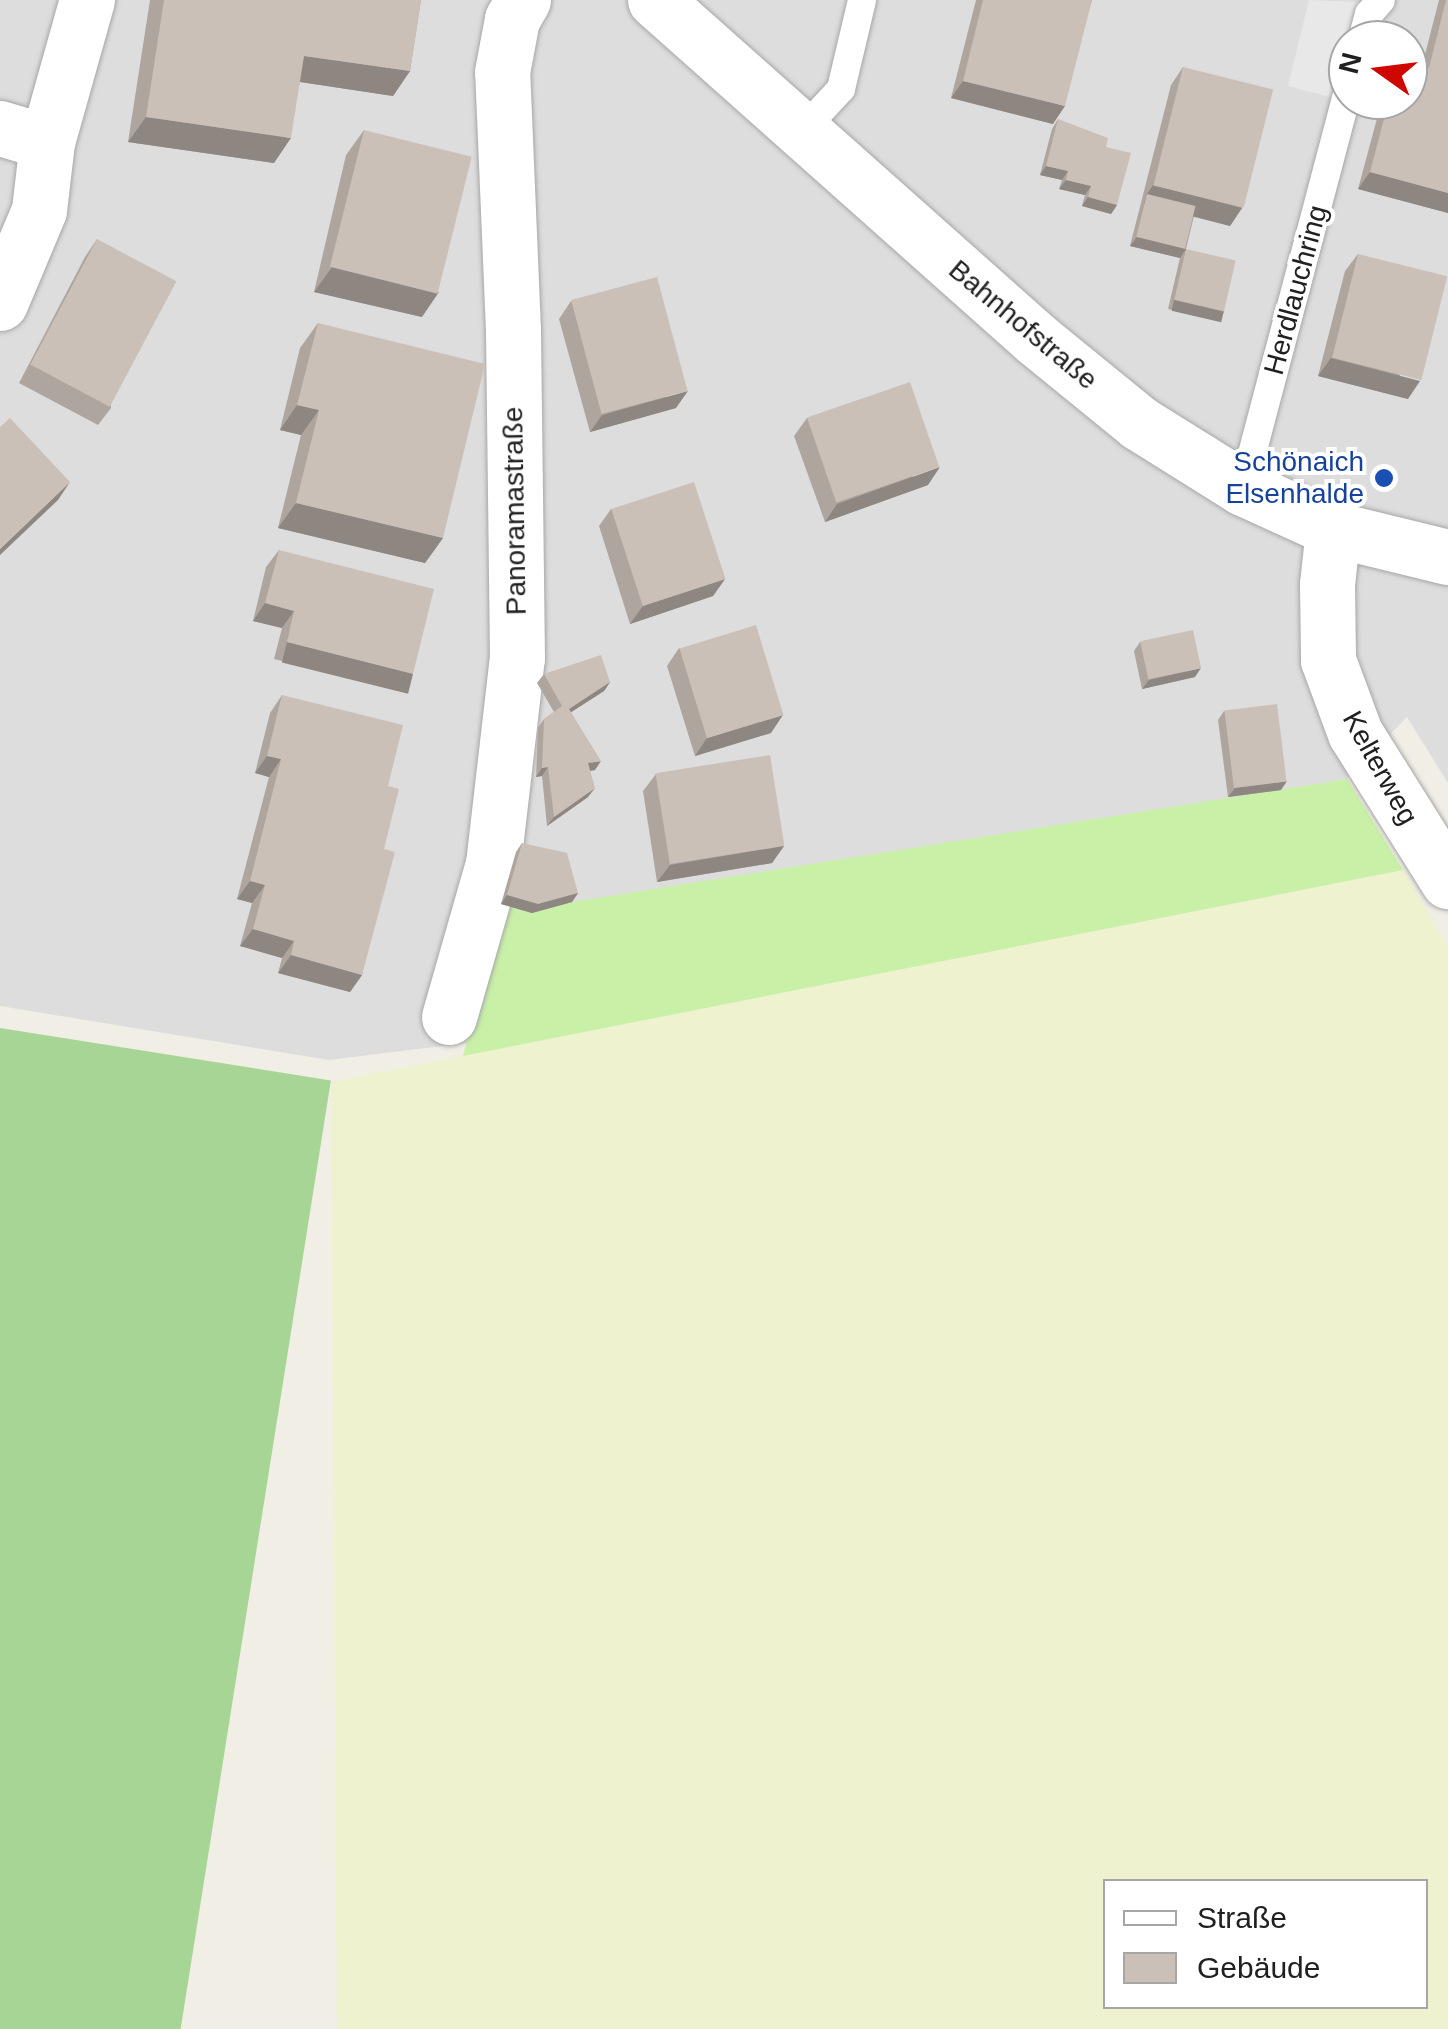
<!DOCTYPE html>
<meta charset="utf-8">
<style>
body{margin:0}
#map{position:relative;width:1448px;height:2029px;overflow:hidden;background:#f1eee5;font-family:Helvetica,sans-serif}
div>[style]{position:absolute}
.residential>*{inset:0;background:#dedddd}
.farmland>*{inset:0;background:#eef2cf}
.grass>*{inset:0;background:#c9f0a7}
.forest>*{inset:0;background:#a7d596;transform-origin:0 0}
.parking>*{inset:0;background:#e8e8e8}
.roads{filter:drop-shadow(0 0 2px #a7a7a7) drop-shadow(0 0 2px #a7a7a7)}
.service>*{height:28px;margin:-14px;padding:0 14px;transform-origin:14px;border-radius:14px;background:#fff}
.minor>*{height:55px;margin:-27.5px;padding:0 27.5px;transform-origin:27.5px;border-radius:27.5px;background:#fff}
.tertiary>*{height:55px;margin:-27.5px;padding:0 27.5px;transform-origin:27.5px;border-radius:27.5px;background:#fff}
.wall>*{inset:0;background:#aea59e}
.shaded-wall>*{inset:0;background:#8d8681;transform-origin:0 0}
.building>*{inset:0;background:#cac0b8;transform-origin:0 0}
.dots>*{width:28px;height:28px;translate:-50% -50%;box-sizing:border-box;border:5px solid #fff;border-radius:50%}
span{translate:-50% -50%;white-space:nowrap;text-align:center;line-height:1.15;-webkit-text-stroke:8px #fff;paint-order:stroke}
.street-label{font-size:28px;color:#202020}
.transit-label{font-size:28px;color:#164399}
.right{translate:-100% -50%;text-align:right}
.legend{position:absolute;left:1103px;top:1879px;width:325px;height:130px;box-sizing:border-box;background:#fff;border:2px solid #a6a6a6;margin:0;padding:12px 18px;list-style:none;font-size:30px;color:#202020}
.legend li{display:flex;align-items:center;gap:20px;height:50px}
.legend b{width:50px;border:2px solid #a6a6a6}
.north{position:absolute;left:1328px;top:20px;width:100px;height:100px;box-sizing:border-box;background:#fff;border:2px solid #a6a6a6;border-radius:50%;rotate:284deg;font-size:28px;font-weight:700;line-height:40px;text-align:center;color:#202020}
.north::after{content:'';display:block;margin:auto;width:35px;height:45px;background:#d00600;clip-path:polygon(50% 0,100% 100%,50% 72%,0 100%)}
</style>
<div id="map">
<div class="residential">
<div style="clip-path:polygon(evenodd,0 0,1448px 0,1448px 783px,1407px 717px,1347px 779px,532px 913px,502px 904px,466px 1043px,329px 1060px,0 1006px,0 0,1348px 40px,1408px 40px,1408px 100px,1348px 100px,1348px 40px)"></div>
</div>
<div class="farmland">
<div style="clip-path:polygon(evenodd,1403px 870px,1448px 948px,1448px 2029px,337px 2029px,331px 1082px,1403px 870px,1106px 1882px,1426px 1882px,1426px 2006px,1106px 2006px,1106px 1882px)"></div>
</div>
<div class="grass">
<div style="clip-path:polygon(1347px 779px,1403px 870px,463px 1056px,501px 904px,532px 913px,572px 902px)"></div>
</div>
<div class="forest">
<div style="left:0;top:1028px;width:335px;height:1001px;rotate:9deg"></div>
</div>
<div class="parking">
<div style="clip-path:polygon(1309px 0,1378px 3px,1362px 40px,1348px 40px,1345px 101px,1288px 86px)"></div>
</div>
<div class="roads">
<div class="service">
<div style="left:1362px;top:40px;width:27px;rotate:-75deg"></div>
<div style="left:1369px;top:14px;width:18px;rotate:-49deg"></div>
<div style="left:801px;top:132px;width:59px;rotate:-47.1deg"></div>
<div style="left:841px;top:89px;width:91px;rotate:-76.7deg"></div>
<div style="left:1243px;top:488px;width:411px;rotate:-75.2deg"></div>
</div>
<div class="minor">
<div style="left:0;top:128px;width:49px;rotate:16.6deg"></div>
<div style="left:0;top:303px;width:101px;rotate:-67.2deg"></div>
<div style="left:39px;top:210px;width:68px;rotate:-83.3deg"></div>
<div style="left:47px;top:142px;width:148px;rotate:-74.3deg"></div>
<div style="left:1333px;top:529px;width:55px;rotate:96.2deg"></div>
<div style="left:1327px;top:584px;width:76px;rotate:89.2deg"></div>
<div style="left:1328px;top:660px;width:78px;rotate:69.7deg"></div>
<div style="left:1355px;top:733px;width:175px;rotate:57.9deg"></div>
<div style="left:449px;top:1017px;width:159px;rotate:-74deg"></div>
<div style="left:493px;top:864px;width:207px;rotate:-83.4deg"></div>
<div style="left:517px;top:658px;width:328px;rotate:-90.7deg"></div>
<div style="left:513px;top:330px;width:258px;rotate:-92.4deg"></div>
<div style="left:502px;top:72px;width:54px;rotate:-79.3deg"></div>
<div style="left:512px;top:19px;width:22px;rotate:-60deg"></div>
</div>
<div class="tertiary">
<div style="left:655px;top:0;width:510px;rotate:41.66deg"></div>
<div style="left:1036px;top:339px;width:133px;rotate:39.2deg"></div>
<div style="left:1139px;top:423px;width:123px;rotate:32deg"></div>
<div style="left:1243px;top:488px;width:99px;rotate:24.5deg"></div>
<div style="left:1333px;top:529px;width:118px;rotate:13.7deg"></div>
</div>
</div>
<div class="wall">
<div style="clip-path:polygon(150px 0,421px 0,410px 71px,393px 96px,300px 82px,274px 163px,128px 142px)"></div>
<div style="clip-path:polygon(976px 0,1092px 0,1053px 124px,951px 98px)"></div>
<div style="clip-path:polygon(1439px 0,1448px 0,1448px 213px,1358px 189px,1382px 100px,1408px 100px,1422px 66px)"></div>
<div style="clip-path:polygon(1183px 67px,1242px 208px,1230px 226px,1194px 216px,1186px 249px,1224px 312px,1218px 321px,1168px 309px,1180px 258px,1130px 246px,1171px 85px)"></div>
<div style="clip-path:polygon(1058px 119px,1106px 147px,1117px 205px,1111px 214px,1082px 206px,1085px 195px,1059px 189px,1062px 180px,1040px 175px,1052px 129px)"></div>
<div style="clip-path:polygon(364px 130px,422px 317px,314px 292px,346px 155px)"></div>
<div style="clip-path:polygon(97px 239px,111px 408px,98px 425px,19px 383px,85px 257px)"></div>
<div style="clip-path:polygon(1358px 254px,1408px 399px,1318px 376px,1345px 271px)"></div>
<div style="clip-path:polygon(571px 301px,676px 408px,590px 432px,559px 319px)"></div>
<div style="clip-path:polygon(318px 323px,443px 538px,425px 563px,278px 528px,301px 435px,280px 430px,300px 348px)"></div>
<div style="clip-path:polygon(807px 418px,928px 485px,825px 522px,794px 436px)"></div>
<div style="clip-path:polygon(611px 509px,725px 579px,713px 596px,630px 624px,599px 526px)"></div>
<div style="clip-path:polygon(279px 550px,413px 674px,400px 691px,274px 659px,282px 628px,253px 621px,266px 567px)"></div>
<div style="clip-path:polygon(1140px 642px,1195px 677px,1142px 689px,1134px 651px)"></div>
<div style="clip-path:polygon(679px 648px,771px 733px,695px 756px,667px 666px)"></div>
<div style="clip-path:polygon(544px 674px,610px 682px,604px 691px,571px 712px,595px 770px,590px 771px,588px 797px,547px 826px,542px 776px,536px 777px,538px 728px,544px 719px,554px 712px,537px 683px)"></div>
<div style="clip-path:polygon(282px 695px,388px 786px,384px 849px,362px 975px,350px 992px,278px 973px,282px 958px,240px 946px,252px 903px,237px 899px,269px 777px,255px 773px,270px 713px)"></div>
<div style="clip-path:polygon(1224px 711px,1281px 790px,1228px 797px,1218px 720px)"></div>
<div style="clip-path:polygon(656px 774px,784px 846px,772px 863px,657px 882px,643px 791px)"></div>
<div style="clip-path:polygon(522px 843px,578px 893px,572px 902px,532px 913px,501px 904px,516px 852px)"></div>
</div>
<div class="shaded-wall">
<div style="clip-path:polygon(304px 56px,410px 71px,393px 96px,287px 80px)"></div>
<div style="clip-path:polygon(963px 81px,1065px 106px,1053px 124px,951px 98px)"></div>
<div style="clip-path:polygon(146px 117px,291px 138px,274px 163px,128px 142px)"></div>
<div style="clip-path:polygon(1046px 166px,1068px 171px,1062px 180px,1040px 175px)"></div>
<div style="clip-path:polygon(1370px 172px,1448px 193px,1448px 213px,1358px 189px)"></div>
<div style="clip-path:polygon(1066px 180px,1091px 186px,1085px 195px,1059px 189px)"></div>
<div style="clip-path:polygon(1153px 185px,1242px 208px,1230px 226px,1144px 204px,1147px 194px)"></div>
<div style="clip-path:polygon(1088px 197px,1117px 205px,1111px 214px,1082px 206px)"></div>
<div style="clip-path:polygon(1137px 237px,1186px 249px,1180px 258px,1130px 246px)"></div>
<div style="clip-path:polygon(332px 267px,439px 292px,422px 317px,314px 292px)"></div>
<div style="left:1174px;top:300px;width:51px;height:11px;rotate:13deg"></div>
<div style="clip-path:polygon(1331px 358px,1420px 381px,1408px 399px,1318px 376px)"></div>
<div style="clip-path:polygon(688px 391px,676px 408px,590px 432px,602px 415px)"></div>
<div style="clip-path:polygon(297px 405px,319px 410px,301px 435px,280px 430px)"></div>
<div style="clip-path:polygon(940px 467px,928px 485px,825px 522px,837px 504px)"></div>
<div style="clip-path:polygon(70px 482px,58px 500px,0 555px,0 549px)"></div>
<div style="clip-path:polygon(296px 503px,443px 538px,425px 563px,278px 528px)"></div>
<div style="clip-path:polygon(725px 579px,713px 596px,630px 624px,643px 606px)"></div>
<div style="clip-path:polygon(265px 603px,294px 611px,282px 628px,253px 621px)"></div>
<div style="left:287px;top:642px;width:130px;height:21px;rotate:14deg"></div>
<div style="clip-path:polygon(1201px 668px,1195px 677px,1142px 689px,1149px 680px)"></div>
<div style="clip-path:polygon(610px 682px,604px 691px,562px 718px,569px 709px)"></div>
<div style="clip-path:polygon(783px 715px,771px 733px,695px 756px,707px 738px)"></div>
<div style="clip-path:polygon(267px 756px,281px 759px,269px 777px,255px 773px)"></div>
<div style="clip-path:polygon(601px 761px,595px 770px,582px 772px,588px 763px)"></div>
<div style="clip-path:polygon(548px 767px,542px 776px,536px 777px,542px 768px)"></div>
<div style="clip-path:polygon(1287px 781px,1281px 790px,1228px 797px,1235px 788px)"></div>
<div style="clip-path:polygon(595px 788px,588px 797px,547px 826px,554px 817px)"></div>
<div style="clip-path:polygon(784px 846px,772px 863px,657px 882px,670px 865px)"></div>
<div style="clip-path:polygon(250px 881px,265px 885px,252px 903px,237px 899px)"></div>
<div style="clip-path:polygon(578px 893px,572px 902px,532px 913px,501px 904px,507px 895px)"></div>
<div style="clip-path:polygon(253px 929px,294px 941px,282px 958px,240px 946px)"></div>
<div style="clip-path:polygon(291px 955px,362px 975px,350px 992px,278px 973px)"></div>
</div>
<div class="building">
<div style="clip-path:polygon(164px 0,421px 0,410px 71px,304px 56px,291px 138px,146px 117px)"></div>
<div style="clip-path:polygon(983px 0,1092px 0,1065px 106px,963px 81px)"></div>
<div style="clip-path:polygon(1446px 0,1448px 0,1448px 193px,1370px 172px,1389px 100px,1408px 100px,1408px 62px,1429px 68px)"></div>
<div style="left:1183px;top:67px;width:93px;height:122px;rotate:14deg"></div>
<div style="clip-path:polygon(1058px 119px,1108px 138px,1106px 147px,1131px 153px,1117px 205px,1088px 197px,1091px 186px,1066px 180px,1068px 171px,1046px 166px)"></div>
<div style="left:364px;top:130px;width:111px;height:141px;rotate:14deg"></div>
<div style="left:1147px;top:194px;width:50px;height:44px;rotate:14deg"></div>
<div style="left:97px;top:239px;width:90px;height:142px;rotate:28deg"></div>
<div style="left:1186px;top:249px;width:51px;height:52px;rotate:13deg"></div>
<div style="left:1358px;top:254px;width:92px;height:107px;rotate:14deg"></div>
<div style="left:657px;top:277px;width:118px;height:89px;rotate:75deg"></div>
<div style="clip-path:polygon(318px 323px,485px 364px,443px 538px,296px 503px,319px 410px,297px 405px)"></div>
<div style="left:910px;top:382px;width:90px;height:109px;rotate:71deg"></div>
<div style="clip-path:polygon(10px 418px,70px 482px,0 549px,0 427px)"></div>
<div style="left:694px;top:482px;width:102px;height:87px;rotate:72deg"></div>
<div style="clip-path:polygon(279px 550px,434px 589px,413px 674px,287px 642px,294px 611px,265px 603px)"></div>
<div style="left:756px;top:625px;width:94px;height:80px;rotate:73deg"></div>
<div style="left:1193px;top:630px;width:39px;height:54px;rotate:78deg"></div>
<div style="clip-path:polygon(601px 655px,610px 682px,569px 709px,601px 761px,588px 763px,595px 788px,554px 817px,548px 767px,542px 768px,544px 719px,562px 706px,544px 674px)"></div>
<div style="clip-path:polygon(282px 695px,403px 725px,388px 786px,399px 789px,384px 849px,395px 852px,362px 975px,291px 955px,294px 941px,253px 929px,265px 885px,250px 881px,281px 759px,267px 756px)"></div>
<div style="left:1277px;top:704px;width:78px;height:53px;rotate:83deg"></div>
<div style="left:770px;top:755px;width:92px;height:116px;rotate:81deg"></div>
<div style="clip-path:polygon(522px 843px,567px 853px,578px 893px,538px 904px,507px 895px)"></div>
</div>
<div class="dots">
<div style="left:1384px;top:478px;background:#1a4fb4"></div>
</div>
<div class="street-label">
<span style="left:1296px;top:290px;rotate:-75deg">Herdlauchring</span>
<span style="left:1023px;top:325px;rotate:40deg">Bahnhofstraße</span>
<span style="left:515px;top:511px;rotate:-91deg">Panoramastraße</span>
<span style="left:1380px;top:768px;rotate:61deg">Kelterweg</span>
</div>
<div class="transit-label">
<span class="right" style="left:1364px;top:478px">Schönaich<br>Elsenhalde</span>
</div>
<ul class="legend">
<li><b style="height:12px;background:#fff"></b>Straße</li>
<li><b style="height:28px;background:#cac0b8"></b>Gebäude</li>
</ul>
<div class="north">N</div>
</div>
